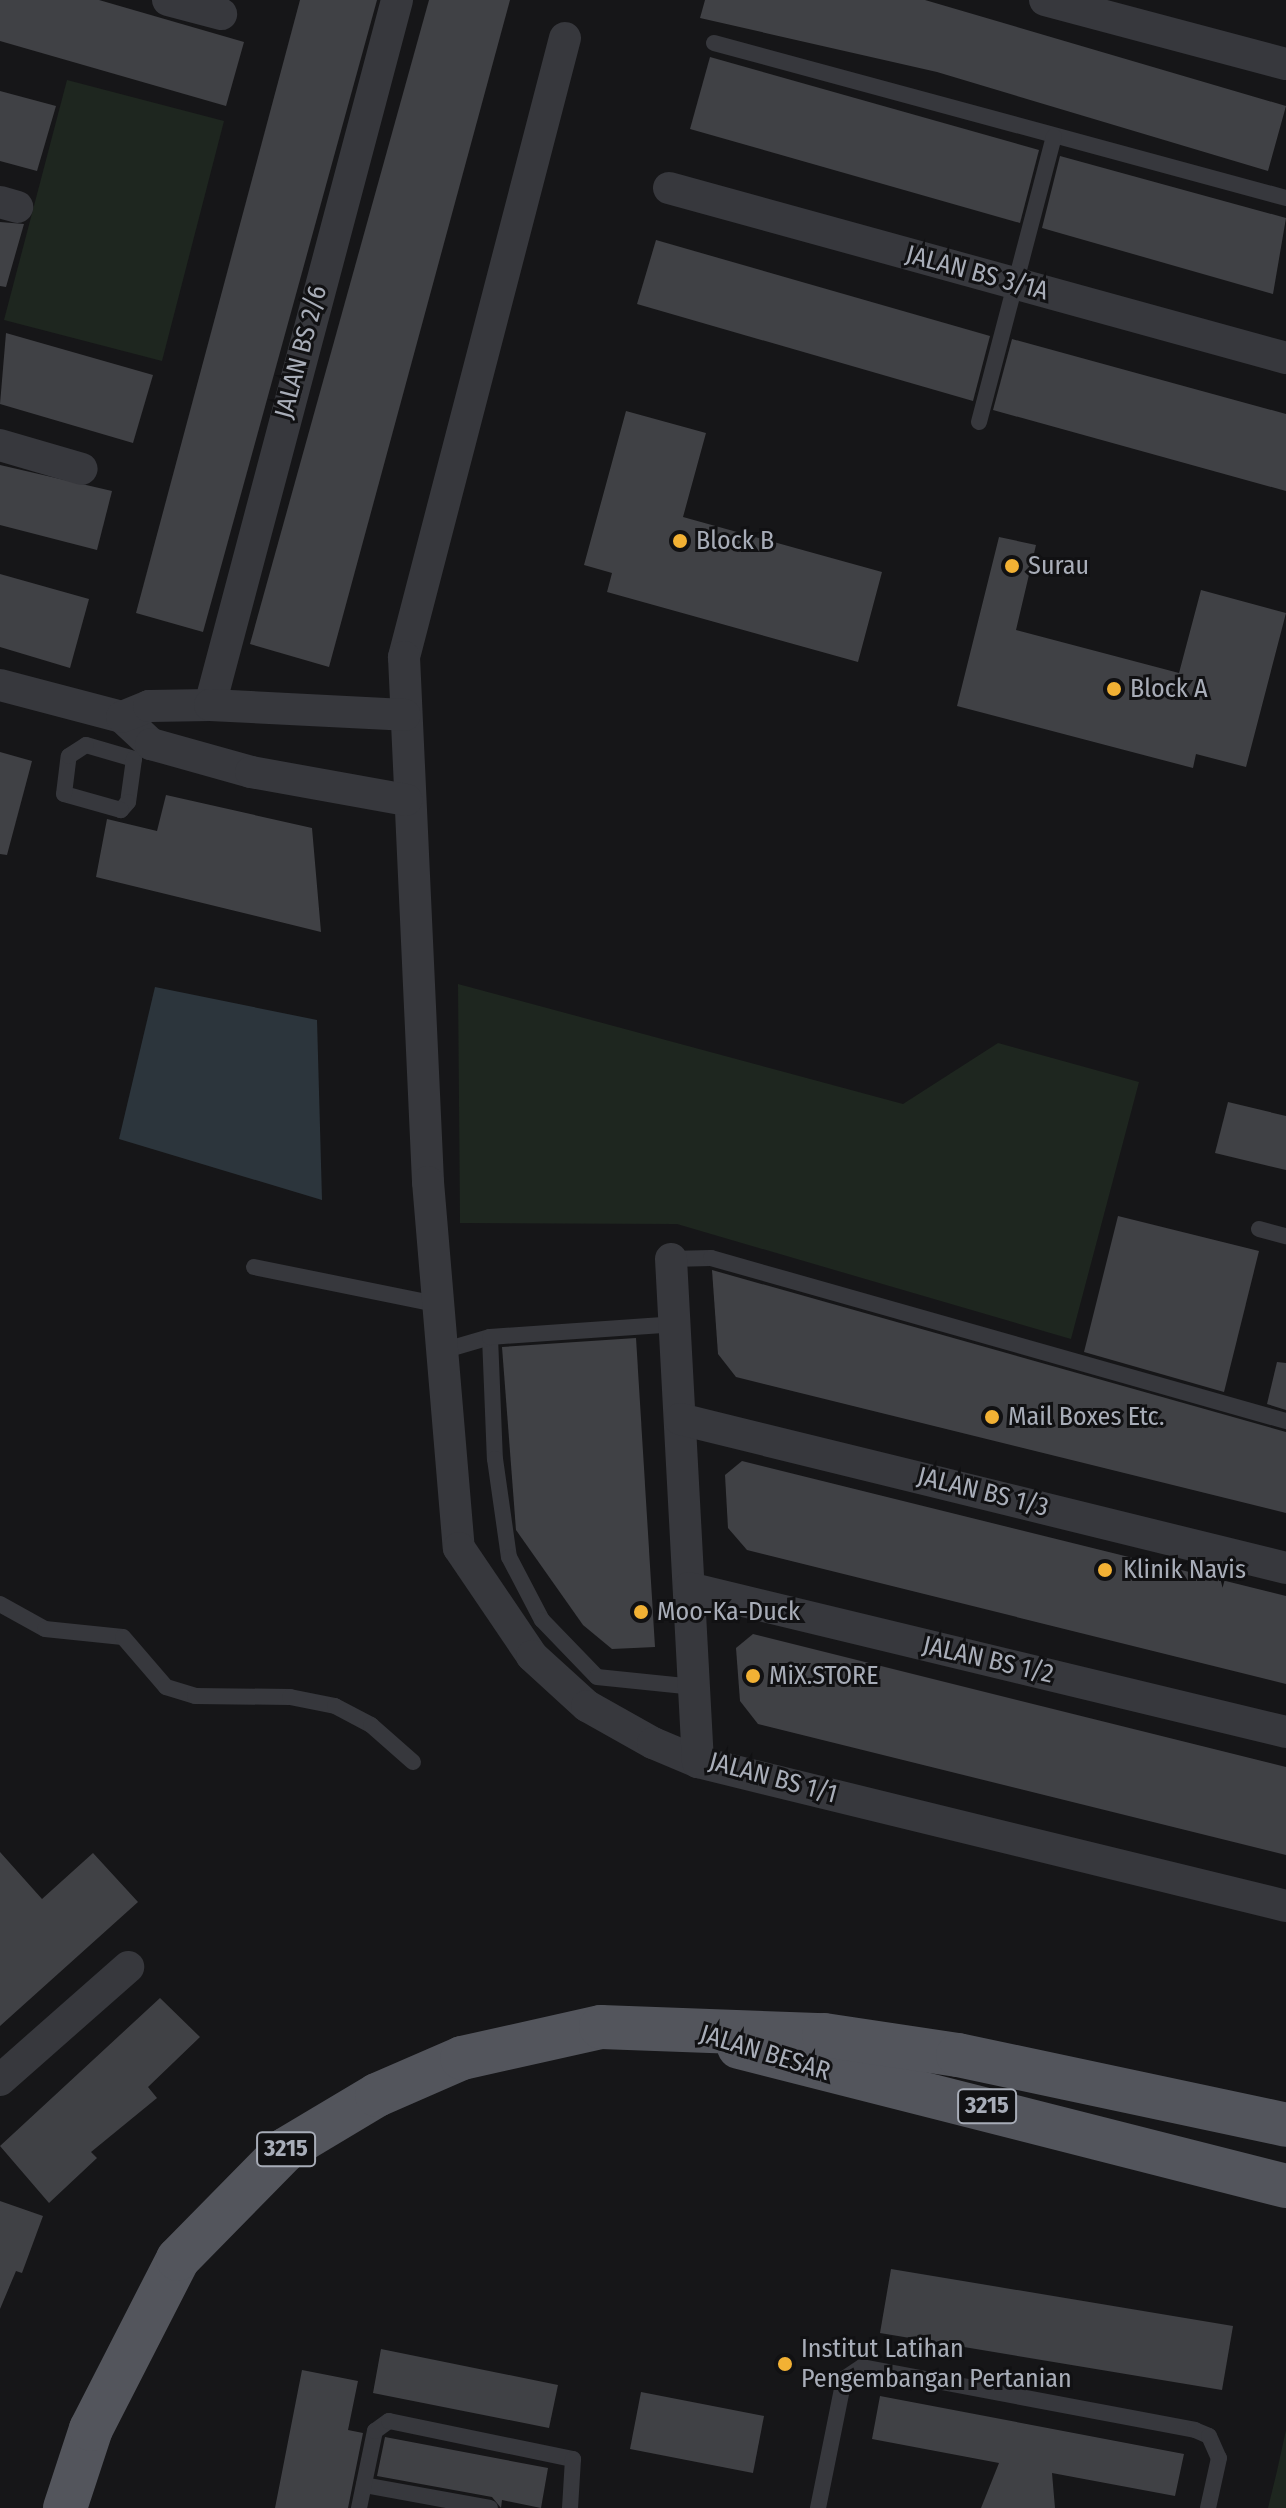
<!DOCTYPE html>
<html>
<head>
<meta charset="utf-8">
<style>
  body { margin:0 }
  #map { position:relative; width:1286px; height:2508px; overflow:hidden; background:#161618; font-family:"Fira Sans Condensed",sans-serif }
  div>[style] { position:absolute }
  .green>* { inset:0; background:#1e261f }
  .water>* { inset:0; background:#2c353c }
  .building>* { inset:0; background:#404145 }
  .service>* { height:16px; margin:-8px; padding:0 8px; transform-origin:8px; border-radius:8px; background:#37383d }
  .minor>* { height:32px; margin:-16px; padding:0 16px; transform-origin:16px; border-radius:16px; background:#37383d }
  .primary>* { height:44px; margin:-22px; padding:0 22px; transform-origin:22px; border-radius:22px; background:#53555c }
  .dots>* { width:22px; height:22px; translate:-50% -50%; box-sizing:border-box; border:4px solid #111113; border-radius:50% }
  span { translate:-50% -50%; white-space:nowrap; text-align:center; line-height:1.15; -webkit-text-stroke:6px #111113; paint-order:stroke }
  .shield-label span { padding:2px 6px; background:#111113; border:2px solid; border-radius:6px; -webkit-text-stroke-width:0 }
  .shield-label { font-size:24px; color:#a8adb8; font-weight:700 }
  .street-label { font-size:26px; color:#a8adb8 }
  .poi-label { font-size:26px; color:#a8adb8 }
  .left { translate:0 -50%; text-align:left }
</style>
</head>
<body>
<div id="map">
  <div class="green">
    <div style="clip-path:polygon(67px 80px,224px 121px,162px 361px,4px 320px)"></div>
    <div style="clip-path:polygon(458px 984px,903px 1104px,998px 1043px,1139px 1082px,1071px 1339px,677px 1224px,460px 1223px)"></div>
    <div style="clip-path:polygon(1286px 2430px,1286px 2508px,1268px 2508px,1277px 2471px)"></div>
  </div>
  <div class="water">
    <div style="clip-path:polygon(155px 987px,317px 1020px,322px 1200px,119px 1139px)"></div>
  </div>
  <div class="building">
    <div style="clip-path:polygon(0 0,99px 0,244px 42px,226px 106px,0 41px)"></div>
    <div style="clip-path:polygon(300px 0,377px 0,203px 632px,136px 613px)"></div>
    <div style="clip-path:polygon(429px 0,510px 0,329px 667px,250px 644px)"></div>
    <div style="clip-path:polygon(705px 0,925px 0,1286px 106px,1268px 171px,937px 72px,700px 18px)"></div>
    <div style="clip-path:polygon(710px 57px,1039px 150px,1020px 223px,690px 129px)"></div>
    <div style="clip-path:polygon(0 91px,56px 106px,37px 171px,0 161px)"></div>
    <div style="clip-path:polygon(1060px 156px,1286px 218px,1273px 294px,1042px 228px)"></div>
    <div style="clip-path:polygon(0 222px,24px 224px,6px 287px,0 286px)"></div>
    <div style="clip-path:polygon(656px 240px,990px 336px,973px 401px,637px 304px)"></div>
    <div style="clip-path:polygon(6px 333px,153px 375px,133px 443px,0 404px)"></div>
    <div style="clip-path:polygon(1012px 339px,1286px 414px,1286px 491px,993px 410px)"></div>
    <div style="clip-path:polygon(626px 411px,706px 433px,683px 517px,882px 572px,858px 662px,607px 592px,612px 573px,584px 565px)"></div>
    <div style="clip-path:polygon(0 465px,112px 491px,97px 550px,0 525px)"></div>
    <div style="clip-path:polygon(999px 537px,1036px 545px,1016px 630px,1179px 673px,1201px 590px,1286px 613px,1246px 767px,1196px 754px,1193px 768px,957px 706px)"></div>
    <div style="clip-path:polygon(0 574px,89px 599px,70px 668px,0 647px)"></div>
    <div style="clip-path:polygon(0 752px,32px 761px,7px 855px,0 854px)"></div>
    <div style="clip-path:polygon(166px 795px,312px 828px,321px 932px,96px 877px,107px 819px,157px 831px)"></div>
    <div style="clip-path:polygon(1228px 1102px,1286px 1116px,1286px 1170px,1215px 1153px)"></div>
    <div style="clip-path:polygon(1118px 1216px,1259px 1251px,1224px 1392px,1084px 1352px)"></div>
    <div style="clip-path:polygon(712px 1270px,1286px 1432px,1286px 1513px,736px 1377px,718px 1354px)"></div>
    <div style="clip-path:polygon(636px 1338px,655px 1647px,612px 1649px,583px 1625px,516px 1530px,502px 1347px)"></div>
    <div style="clip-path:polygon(1277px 1362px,1286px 1363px,1286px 1410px,1267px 1404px)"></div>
    <div style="clip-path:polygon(742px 1461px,1286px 1596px,1286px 1684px,747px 1550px,728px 1528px,725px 1475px)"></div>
    <div style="clip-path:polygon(753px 1634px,1286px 1767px,1286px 1855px,758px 1724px,740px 1701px,736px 1648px)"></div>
    <div style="clip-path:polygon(0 1852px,42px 1899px,93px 1853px,138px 1902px,0 2026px)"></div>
    <div style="clip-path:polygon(160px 1998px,200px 2037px,148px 2087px,157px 2098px,91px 2152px,97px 2158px,49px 2203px,0 2146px)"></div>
    <div style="clip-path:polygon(0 2201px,43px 2216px,22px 2273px,16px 2271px,0 2309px)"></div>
    <div style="clip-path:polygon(891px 2269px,1233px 2326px,1222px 2390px,880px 2333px)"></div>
    <div style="clip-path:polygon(381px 2349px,558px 2385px,549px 2428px,373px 2393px)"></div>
    <div style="clip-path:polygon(302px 2370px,358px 2381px,348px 2430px,363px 2433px,348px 2508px,275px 2508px)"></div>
    <div style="clip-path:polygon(641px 2392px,764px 2416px,753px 2473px,630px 2449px)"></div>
    <div style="clip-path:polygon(880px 2396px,1184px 2454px,1175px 2496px,1052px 2473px,1055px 2508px,981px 2508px,999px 2463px,872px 2439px)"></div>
    <div style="clip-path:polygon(385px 2437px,548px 2468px,541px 2508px,502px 2500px,501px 2508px,492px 2497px,377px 2476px)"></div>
  </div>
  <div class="service">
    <div style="left:714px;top:43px;width:593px;rotate:15.16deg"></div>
    <div style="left:979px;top:422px;width:295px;rotate:-75.3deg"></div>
    <div style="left:86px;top:745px;width:50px;rotate:16.3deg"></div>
    <div style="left:134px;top:759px;width:43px;rotate:97.9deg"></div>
    <div style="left:128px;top:802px;width:11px;rotate:131deg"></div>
    <div style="left:121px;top:810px;width:59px;rotate:-164.3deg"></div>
    <div style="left:64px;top:794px;width:38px;rotate:-83deg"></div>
    <div style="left:69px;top:756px;width:20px;rotate:-33deg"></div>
    <div style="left:1259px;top:1229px;width:28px;rotate:15deg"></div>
    <div style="left:671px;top:1259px;width:40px;rotate:-1.4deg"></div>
    <div style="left:711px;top:1258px;width:598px;rotate:15.83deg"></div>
    <div style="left:254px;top:1267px;width:190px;rotate:11.5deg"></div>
    <div style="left:490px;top:1337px;width:122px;rotate:87.7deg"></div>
    <div style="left:495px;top:1459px;width:99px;rotate:81.9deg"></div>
    <div style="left:509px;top:1557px;width:71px;rotate:62.4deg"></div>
    <div style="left:542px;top:1620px;width:79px;rotate:46deg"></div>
    <div style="left:597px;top:1677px;width:98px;rotate:5.9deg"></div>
    <div style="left:442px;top:1351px;width:50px;rotate:-16.3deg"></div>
    <div style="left:490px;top:1337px;width:184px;rotate:-4deg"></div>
    <div style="left:0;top:1604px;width:51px;rotate:29.1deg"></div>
    <div style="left:45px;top:1629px;width:78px;rotate:5.9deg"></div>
    <div style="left:123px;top:1637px;width:66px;rotate:49.3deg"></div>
    <div style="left:166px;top:1687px;width:30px;rotate:17deg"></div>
    <div style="left:195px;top:1696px;width:95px;rotate:0.6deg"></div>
    <div style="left:290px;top:1697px;width:46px;rotate:11.3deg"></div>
    <div style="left:335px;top:1706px;width:41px;rotate:27.8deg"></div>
    <div style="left:371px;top:1725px;width:56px;rotate:41.4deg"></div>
    <div style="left:364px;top:2485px;width:128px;rotate:10.3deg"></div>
    <div style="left:359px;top:2508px;width:79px;rotate:-78.3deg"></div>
    <div style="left:375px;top:2431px;width:17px;rotate:-36deg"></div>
    <div style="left:389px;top:2421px;width:188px;rotate:11.7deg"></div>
    <div style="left:573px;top:2459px;width:49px;rotate:93.5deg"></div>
    <div style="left:818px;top:2508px;width:132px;rotate:-78.6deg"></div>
    <div style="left:844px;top:2379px;width:22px;rotate:-34deg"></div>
    <div style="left:862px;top:2367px;width:339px;rotate:10.7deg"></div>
    <div style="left:1195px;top:2430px;width:15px;rotate:23deg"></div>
    <div style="left:1209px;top:2436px;width:24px;rotate:66deg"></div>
    <div style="left:1219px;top:2458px;width:51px;rotate:102.4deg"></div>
  </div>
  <div class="minor">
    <div style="left:168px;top:0;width:55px;rotate:14.8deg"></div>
    <div style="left:1045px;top:0;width:249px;rotate:14.9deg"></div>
    <div style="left:565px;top:38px;width:640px;rotate:104.58deg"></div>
    <div style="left:404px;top:657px;width:526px;rotate:87.38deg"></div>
    <div style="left:428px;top:1182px;width:367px;rotate:85.2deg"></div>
    <div style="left:459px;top:1548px;width:130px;rotate:55.9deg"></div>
    <div style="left:532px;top:1656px;width:74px;rotate:42.3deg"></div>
    <div style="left:587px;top:1706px;width:76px;rotate:29.3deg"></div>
    <div style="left:653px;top:1743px;width:49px;rotate:22.9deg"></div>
    <div style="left:698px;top:1762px;width:605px;rotate:13.76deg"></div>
    <div style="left:669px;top:188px;width:640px;rotate:15.4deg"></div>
    <div style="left:0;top:202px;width:18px;rotate:16deg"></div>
    <div style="left:0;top:445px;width:85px;rotate:16.3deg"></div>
    <div style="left:0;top:685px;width:126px;rotate:14.7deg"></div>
    <div style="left:210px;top:705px;width:729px;rotate:-75.14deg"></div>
    <div style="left:122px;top:717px;width:40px;rotate:43deg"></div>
    <div style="left:151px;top:744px;width:104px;rotate:15.6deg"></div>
    <div style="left:251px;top:772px;width:158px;rotate:10.2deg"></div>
    <div style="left:122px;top:717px;width:29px;rotate:-22deg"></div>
    <div style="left:149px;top:706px;width:61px;rotate:-0.9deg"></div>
    <div style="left:210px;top:705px;width:195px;rotate:2.9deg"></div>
    <div style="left:671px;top:1259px;width:504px;rotate:86.93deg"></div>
    <div style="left:680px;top:1419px;width:624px;rotate:13.81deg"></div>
    <div style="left:689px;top:1588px;width:614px;rotate:13.56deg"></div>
    <div style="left:0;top:2080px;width:171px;rotate:-41.4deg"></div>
  </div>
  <div class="primary">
    <div style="left:739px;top:2047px;width:564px;rotate:14.26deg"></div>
    <div style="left:65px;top:2508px;width:83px;rotate:-71.8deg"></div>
    <div style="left:91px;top:2429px;width:191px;rotate:-62.9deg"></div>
    <div style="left:178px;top:2259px;width:153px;rotate:-45.5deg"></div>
    <div style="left:285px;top:2150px;width:107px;rotate:-30.9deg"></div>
    <div style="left:377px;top:2095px;width:93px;rotate:-23.5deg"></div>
    <div style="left:462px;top:2058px;width:142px;rotate:-12.6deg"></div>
    <div style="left:601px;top:2027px;width:223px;rotate:2.1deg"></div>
    <div style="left:824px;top:2035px;width:135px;rotate:8.5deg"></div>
    <div style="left:958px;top:2055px;width:335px;rotate:12deg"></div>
  </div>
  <div class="dots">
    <div style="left:680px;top:541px;background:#f2b134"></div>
    <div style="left:1012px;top:566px;background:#f2b134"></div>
    <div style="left:1114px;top:689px;background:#f2b134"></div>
    <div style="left:992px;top:1417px;background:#f2b134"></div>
    <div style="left:1105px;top:1570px;background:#f2b134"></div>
    <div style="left:641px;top:1612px;background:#f2b134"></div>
    <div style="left:753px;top:1676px;background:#f2b134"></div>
    <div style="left:785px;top:2364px;background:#f2b134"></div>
  </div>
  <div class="shield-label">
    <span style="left:987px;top:2106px">3215</span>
    <span style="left:286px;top:2149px">3215</span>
  </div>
  <div class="street-label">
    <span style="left:977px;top:273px;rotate:15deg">JALAN BS 3/1A</span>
    <span style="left:301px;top:352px;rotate:-75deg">JALAN BS 2/6</span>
    <span style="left:983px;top:1492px;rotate:14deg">JALAN BS 1/3</span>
    <span style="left:988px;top:1660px;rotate:13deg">JALAN BS 1/2</span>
    <span style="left:773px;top:1778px;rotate:15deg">JALAN BS 1/1</span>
    <span style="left:765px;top:2053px;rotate:17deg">JALAN BESAR</span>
  </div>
  <div class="poi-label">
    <span class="left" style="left:696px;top:541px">Block B</span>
    <span class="left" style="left:1028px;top:566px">Surau</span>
    <span class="left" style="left:1130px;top:689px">Block A</span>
    <span class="left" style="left:1008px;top:1417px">Mail Boxes Etc.</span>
    <span class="left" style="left:1123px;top:1570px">Klinik Navis</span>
    <span class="left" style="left:657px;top:1612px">Moo-Ka-Duck</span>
    <span class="left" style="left:769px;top:1676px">MiX.STORE</span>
    <span class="left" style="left:801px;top:2364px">Institut Latihan<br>Pengembangan Pertanian</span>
  </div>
</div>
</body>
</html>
